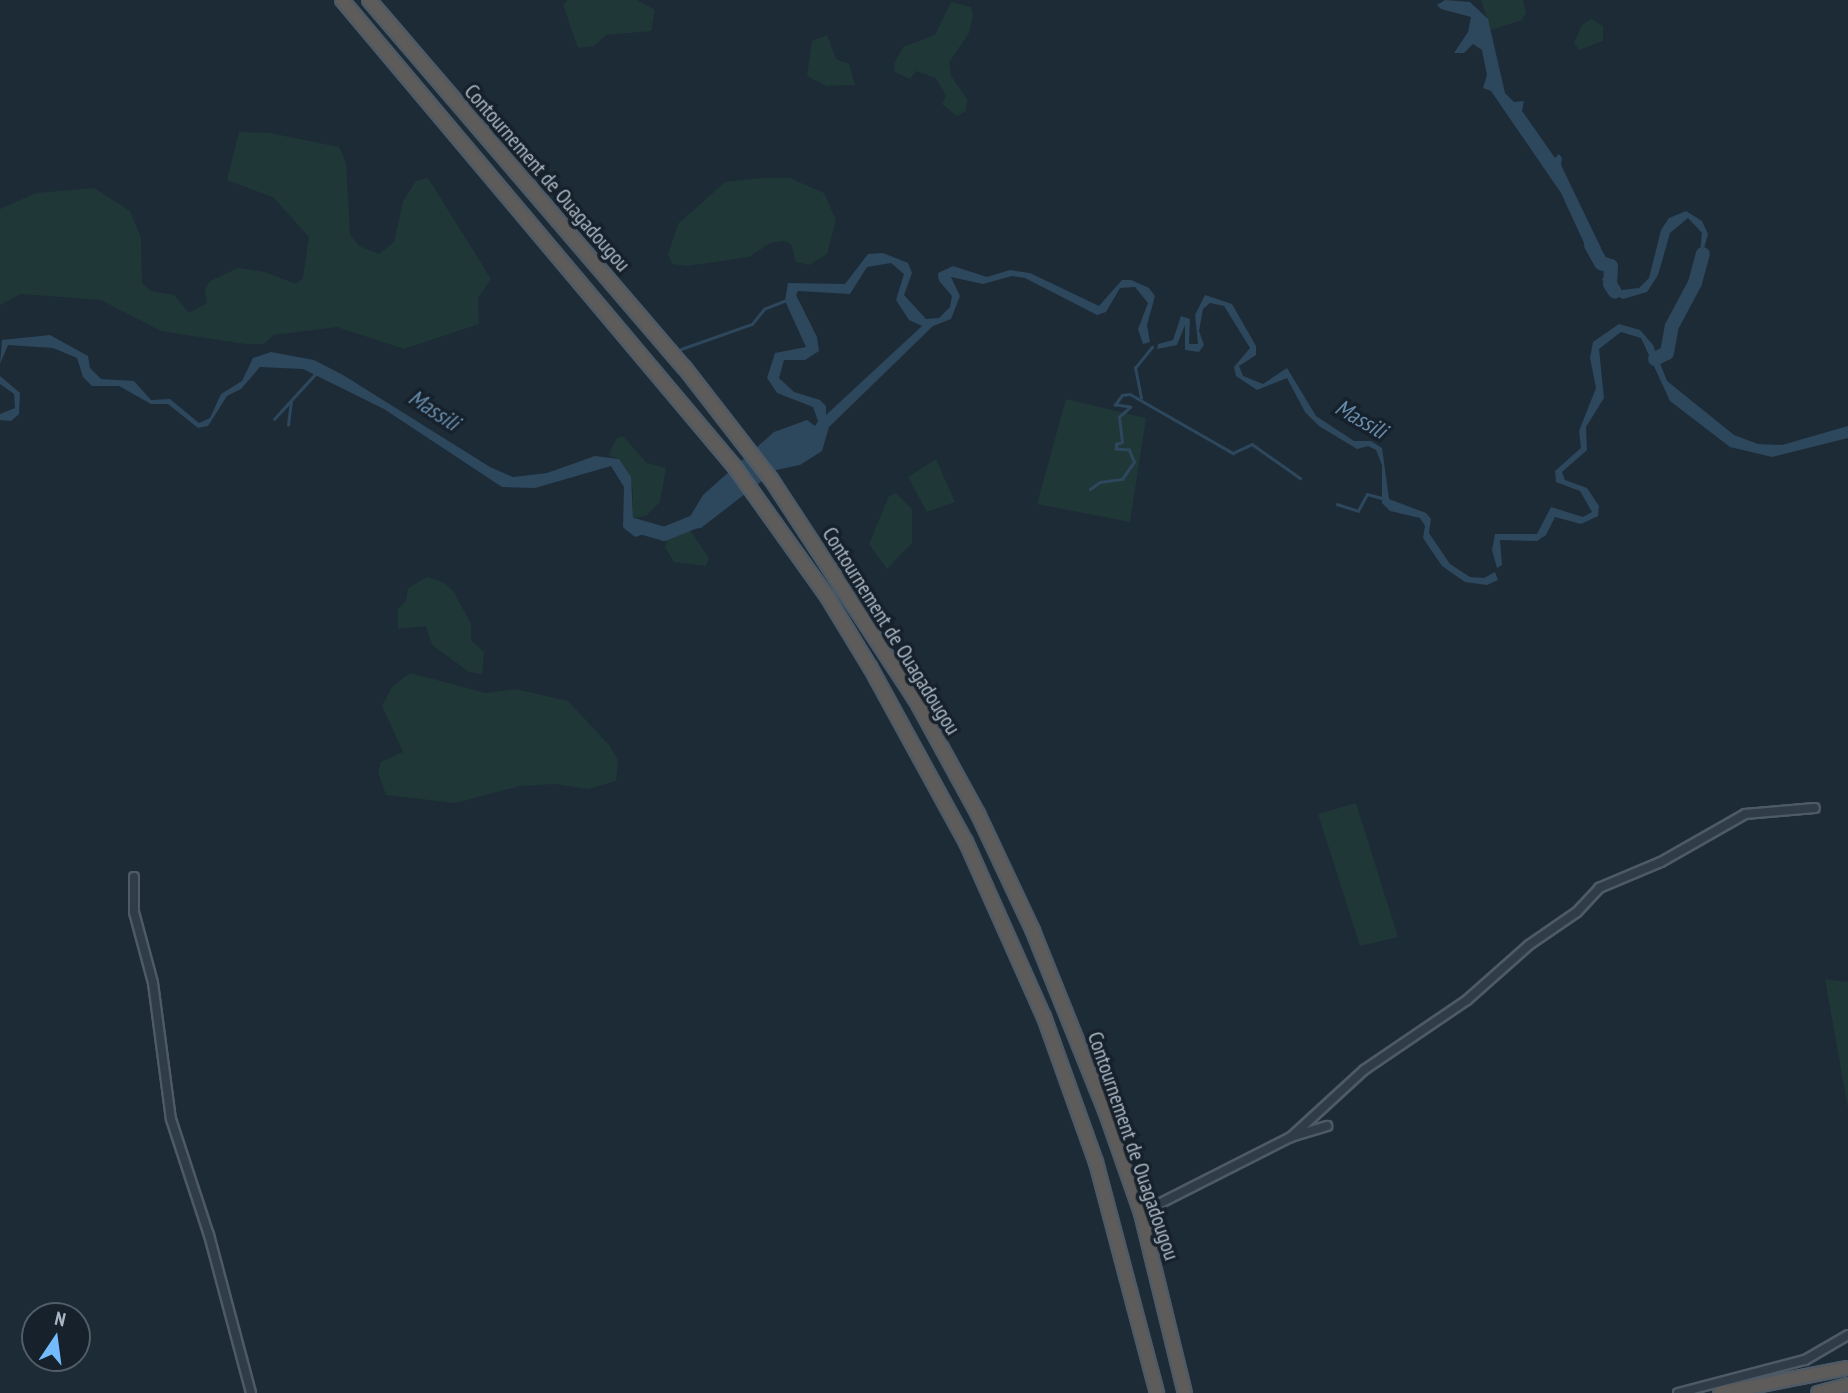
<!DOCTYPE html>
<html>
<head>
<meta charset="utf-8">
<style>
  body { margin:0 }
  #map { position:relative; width:1848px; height:1393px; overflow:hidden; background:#1d2b36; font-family:"PT Sans Narrow",sans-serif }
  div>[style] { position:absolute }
  .green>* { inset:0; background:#1f3737 }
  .water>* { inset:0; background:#2d475d }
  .stream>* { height:2.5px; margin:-1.25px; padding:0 1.25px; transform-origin:1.25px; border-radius:1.25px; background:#2d475d }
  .river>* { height:14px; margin:-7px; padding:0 7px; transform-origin:7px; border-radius:7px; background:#2d475d }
  .roads { filter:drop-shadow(2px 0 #4e5a65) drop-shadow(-2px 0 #4e5a65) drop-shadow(0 2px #4e5a65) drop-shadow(0 -2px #4e5a65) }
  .minor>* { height:8px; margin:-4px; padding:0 4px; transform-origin:4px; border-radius:4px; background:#303c47 }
  .trunk>* { height:12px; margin:-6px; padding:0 6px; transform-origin:6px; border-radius:6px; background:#5e5c5a }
  span { translate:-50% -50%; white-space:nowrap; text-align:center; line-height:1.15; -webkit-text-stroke:7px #16212b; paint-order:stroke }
  .street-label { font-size:21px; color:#aab7c4 }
  .water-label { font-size:23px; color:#678cab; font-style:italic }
  .north { position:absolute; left:21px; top:1302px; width:70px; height:70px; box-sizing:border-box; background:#16212b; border:2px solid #515d68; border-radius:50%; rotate:13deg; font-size:19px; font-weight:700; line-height:28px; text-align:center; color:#aab7c4 }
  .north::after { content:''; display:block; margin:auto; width:24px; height:32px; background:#74baff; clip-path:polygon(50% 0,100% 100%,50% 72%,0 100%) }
</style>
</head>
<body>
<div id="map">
  <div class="green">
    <div style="clip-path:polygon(567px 0,637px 0,655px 10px,651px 31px,606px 35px,594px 46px,578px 48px,563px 5px)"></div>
    <div style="clip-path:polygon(1481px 0,1523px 0,1526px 13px,1522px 20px,1491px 30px)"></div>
    <div style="clip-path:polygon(951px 2px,971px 7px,973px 14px,969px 33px,949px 62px,951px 76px,967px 99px,966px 111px,957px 116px,942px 104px,946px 96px,936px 78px,916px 71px,910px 79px,895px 72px,894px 64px,903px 47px,935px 35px)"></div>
    <div style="clip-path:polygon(1591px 19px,1603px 26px,1603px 41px,1579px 50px,1574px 43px,1582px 25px)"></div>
    <div style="clip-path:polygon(827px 35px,836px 59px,849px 64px,855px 85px,827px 86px,807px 76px,812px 41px)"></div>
    <div style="clip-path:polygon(239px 132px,270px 133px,339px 147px,346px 163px,350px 234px,359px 246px,379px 254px,394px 242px,403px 201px,416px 181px,428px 178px,491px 279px,478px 298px,479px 324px,404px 349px,337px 327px,273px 335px,264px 344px,245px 344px,161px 331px,101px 300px,21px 294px,0 305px,0 209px,36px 193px,94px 188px,130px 211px,141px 238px,142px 283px,151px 291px,174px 295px,189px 313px,207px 303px,205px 290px,210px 281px,238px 268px,265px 272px,296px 284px,303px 278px,309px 237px,274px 198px,227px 180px)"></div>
    <div style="clip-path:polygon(761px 178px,790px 178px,824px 193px,836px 220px,827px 254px,809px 265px,796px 262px,791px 244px,784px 241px,770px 243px,749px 257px,687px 266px,672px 264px,668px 254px,678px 224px,725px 182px)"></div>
    <div style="clip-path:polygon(1066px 399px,1146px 418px,1130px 522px,1037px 504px)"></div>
    <div style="clip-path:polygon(623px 436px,647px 463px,666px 468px,660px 502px,646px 516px,633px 518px,633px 490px,619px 459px,608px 455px,617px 438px)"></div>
    <div style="clip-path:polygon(936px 459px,955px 502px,927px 512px,908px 477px)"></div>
    <div style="clip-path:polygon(896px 493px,912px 509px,912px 543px,887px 569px,869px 544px,889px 496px)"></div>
    <div style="clip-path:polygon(689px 529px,709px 558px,706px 566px,674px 562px,665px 547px,670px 532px)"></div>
    <div style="clip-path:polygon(427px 577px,444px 583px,454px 592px,471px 624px,471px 640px,484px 652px,482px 674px,469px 672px,432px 645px,426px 626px,398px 629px,398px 609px,406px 601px,408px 588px)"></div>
    <div style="clip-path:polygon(410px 673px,486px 693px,515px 689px,568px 701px,609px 745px,618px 760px,616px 781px,588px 789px,555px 784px,520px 786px,455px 803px,386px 795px,378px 773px,381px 762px,403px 752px,382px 706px,392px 687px)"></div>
    <div style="clip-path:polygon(1356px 803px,1398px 937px,1360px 946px,1318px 814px)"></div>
    <div style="clip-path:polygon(1825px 979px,1848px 982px,1848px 1109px)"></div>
  </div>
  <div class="water">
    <div style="clip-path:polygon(1445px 0,1470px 2px,1488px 19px,1505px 93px,1514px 102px,1524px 101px,1522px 111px,1555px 158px,1559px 154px,1562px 158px,1561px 165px,1601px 248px,1599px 259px,1591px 258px,1561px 193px,1491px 91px,1483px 88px,1487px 75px,1482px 50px,1473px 44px,1464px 53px,1454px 53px,1468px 32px,1471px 17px,1441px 9px,1437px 5px)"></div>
    <div style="clip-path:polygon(1686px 211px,1702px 221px,1708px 234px,1698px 270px,1702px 233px,1688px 218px,1670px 233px,1658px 275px,1647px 292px,1623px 299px,1608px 292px,1602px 279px,1609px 274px,1621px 290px,1639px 288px,1649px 278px,1661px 230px,1669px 218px)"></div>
    <div style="clip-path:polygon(evenodd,883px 253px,908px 263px,912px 273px,904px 295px,926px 319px,939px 318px,950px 307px,952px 296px,939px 281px,938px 273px,953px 266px,987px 277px,1010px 270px,1030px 273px,1099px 306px,1122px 280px,1131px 280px,1149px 288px,1155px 296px,1147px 325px,1150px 342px,1143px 344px,1138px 329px,1148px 303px,1135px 287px,1120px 288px,1106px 312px,1097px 315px,1025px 278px,1012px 276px,983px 284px,951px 277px,960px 296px,951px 319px,933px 326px,829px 427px,822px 451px,800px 465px,776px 470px,701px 528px,682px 530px,703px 495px,774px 432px,807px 420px,815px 426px,818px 421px,813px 407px,777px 393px,767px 378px,775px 353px,806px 347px,785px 301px,788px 283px,845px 284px,868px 254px,883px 253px,891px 263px,904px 274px,896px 300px,909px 320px,922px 326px,826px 415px,826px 406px,820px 400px,794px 392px,779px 378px,784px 360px,805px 360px,819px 351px,817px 337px,796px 295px,798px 291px,850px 294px,867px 267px,891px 263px)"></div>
    <div style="clip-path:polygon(1205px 295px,1232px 304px,1256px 346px,1256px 355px,1239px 366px,1243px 376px,1263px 384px,1287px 368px,1316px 416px,1354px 441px,1371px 441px,1382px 448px,1389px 499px,1426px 513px,1431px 519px,1429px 533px,1450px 564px,1470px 577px,1484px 578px,1495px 572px,1498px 580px,1487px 585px,1465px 582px,1442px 566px,1423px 538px,1425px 526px,1420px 518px,1390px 511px,1382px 503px,1382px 465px,1376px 450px,1368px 446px,1357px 449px,1319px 426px,1305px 412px,1287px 378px,1257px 390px,1236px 376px,1234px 367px,1250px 348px,1224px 306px,1210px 303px,1203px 309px,1199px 331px,1204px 345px,1199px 352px,1185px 350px,1185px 325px,1177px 345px,1157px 349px,1158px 344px,1173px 340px,1181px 316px,1190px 319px,1189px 344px,1198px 344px,1195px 315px)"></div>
    <div style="clip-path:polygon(1619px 324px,1640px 330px,1653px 345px,1667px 381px,1734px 435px,1758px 444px,1782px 445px,1848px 426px,1848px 438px,1772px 457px,1730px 447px,1670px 401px,1641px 338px,1621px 332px,1599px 349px,1604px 398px,1586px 427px,1587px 450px,1562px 472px,1565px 480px,1587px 488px,1599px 506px,1598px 516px,1581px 524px,1555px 517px,1546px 535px,1537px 541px,1500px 540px,1502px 565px,1497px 568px,1492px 550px,1495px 534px,1537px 534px,1551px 507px,1583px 517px,1592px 512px,1580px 491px,1556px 482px,1555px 471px,1581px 448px,1579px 431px,1596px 388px,1590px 358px,1593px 342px)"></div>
    <div style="clip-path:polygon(50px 335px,88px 356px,90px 368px,101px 379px,134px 381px,151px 400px,170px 399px,199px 423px,210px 418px,221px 394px,242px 381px,253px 358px,271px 352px,314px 360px,343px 375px,490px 467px,513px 477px,547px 473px,595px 456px,619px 459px,631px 477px,633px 518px,647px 533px,635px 537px,623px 527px,624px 487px,611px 466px,535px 488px,502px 487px,384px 409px,303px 369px,260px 367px,241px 389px,227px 396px,208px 426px,198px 428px,168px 404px,151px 404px,119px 386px,92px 386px,83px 377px,77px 358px,53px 348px,8px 345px,0 364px,2px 340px)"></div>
    <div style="clip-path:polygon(0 376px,20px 393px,19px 414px,11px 421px,0 420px,0 414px,15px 408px,14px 394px,0 384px)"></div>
  </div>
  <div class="stream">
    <div style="left:681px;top:349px;width:75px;rotate:-19.4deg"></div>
    <div style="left:752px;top:324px;width:19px;rotate:-51deg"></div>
    <div style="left:764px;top:309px;width:24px;rotate:-22deg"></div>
    <div style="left:1141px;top:398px;width:31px;rotate:-101deg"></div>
    <div style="left:1135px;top:368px;width:27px;rotate:-51deg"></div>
    <div style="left:274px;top:419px;width:64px;rotate:-47.5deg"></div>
    <div style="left:288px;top:425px;width:23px;rotate:-83deg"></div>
    <div style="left:1090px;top:489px;width:12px;rotate:-35deg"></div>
    <div style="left:1100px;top:482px;width:22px;rotate:-8deg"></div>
    <div style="left:1122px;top:479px;width:21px;rotate:-55deg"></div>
    <div style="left:1134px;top:462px;width:13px;rotate:-113deg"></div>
    <div style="left:1129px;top:450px;width:13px;rotate:-176deg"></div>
    <div style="left:1116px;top:449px;width:5px;rotate:-90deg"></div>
    <div style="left:1116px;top:444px;width:6px;rotate:-18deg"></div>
    <div style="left:1122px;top:442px;width:25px;rotate:-97deg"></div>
    <div style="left:1119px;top:417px;width:15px;rotate:-42deg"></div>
    <div style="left:1130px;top:407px;width:15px;rotate:-172deg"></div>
    <div style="left:1115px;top:405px;width:12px;rotate:-55deg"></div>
    <div style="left:1122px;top:395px;width:8px;rotate:-7deg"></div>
    <div style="left:1130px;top:394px;width:119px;rotate:29.8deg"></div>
    <div style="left:1233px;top:453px;width:21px;rotate:-25deg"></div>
    <div style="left:1252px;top:444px;width:59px;rotate:35.3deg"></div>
    <div style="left:1337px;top:504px;width:22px;rotate:18deg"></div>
    <div style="left:1358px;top:511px;width:19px;rotate:-62deg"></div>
    <div style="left:1367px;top:494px;width:16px;rotate:15deg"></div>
  </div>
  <div class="river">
    <div style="left:1591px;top:245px;width:21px;rotate:61deg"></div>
    <div style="left:1601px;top:263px;width:10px;rotate:17deg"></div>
    <div style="left:1611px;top:266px;width:18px;rotate:93deg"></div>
    <div style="left:1610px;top:284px;width:9px;rotate:58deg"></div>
    <div style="left:1655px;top:359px;width:13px;rotate:-27deg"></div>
    <div style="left:1667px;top:353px;width:27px;rotate:-80deg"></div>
    <div style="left:1672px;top:326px;width:49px;rotate:-61.9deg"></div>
    <div style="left:1695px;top:283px;width:30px;rotate:-75deg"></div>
    <div style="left:630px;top:524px;width:35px;rotate:16deg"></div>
    <div style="left:664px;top:534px;width:35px;rotate:-22deg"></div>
  </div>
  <div class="roads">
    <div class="minor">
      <div style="left:134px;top:877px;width:35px;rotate:90deg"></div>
      <div style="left:134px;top:912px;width:73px;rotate:75deg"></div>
      <div style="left:153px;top:983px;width:137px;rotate:82.5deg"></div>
      <div style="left:171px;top:1119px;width:122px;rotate:71.9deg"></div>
      <div style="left:209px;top:1235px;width:163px;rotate:75.1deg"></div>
      <div style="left:1291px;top:1137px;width:99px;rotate:-42.5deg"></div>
      <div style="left:1364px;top:1070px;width:125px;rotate:-34.2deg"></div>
      <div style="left:1467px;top:1000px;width:83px;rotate:-41.6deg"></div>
      <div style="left:1529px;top:945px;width:58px;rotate:-34.5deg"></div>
      <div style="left:1577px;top:912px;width:33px;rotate:-47deg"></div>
      <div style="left:1599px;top:888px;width:67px;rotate:-22.8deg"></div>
      <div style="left:1661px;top:862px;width:97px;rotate:-29.7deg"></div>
      <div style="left:1745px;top:814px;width:70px;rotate:-4.9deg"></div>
      <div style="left:1141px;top:1213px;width:168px;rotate:-26.9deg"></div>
      <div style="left:1291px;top:1137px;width:38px;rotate:-17deg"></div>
      <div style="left:1678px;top:1393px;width:131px;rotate:-14.6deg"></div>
      <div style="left:1805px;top:1360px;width:50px;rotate:-30.2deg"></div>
    </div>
    <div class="trunk">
      <div style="left:342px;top:0;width:609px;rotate:49.93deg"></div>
      <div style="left:734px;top:466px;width:162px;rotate:54.5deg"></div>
      <div style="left:828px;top:598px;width:81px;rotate:58.7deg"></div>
      <div style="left:870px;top:667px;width:200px;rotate:61.3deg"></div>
      <div style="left:966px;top:842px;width:192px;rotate:66deg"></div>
      <div style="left:1044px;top:1017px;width:154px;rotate:70.3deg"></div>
      <div style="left:1096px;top:1162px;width:239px;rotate:75.2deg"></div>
      <div style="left:369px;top:0;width:484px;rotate:49.4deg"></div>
      <div style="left:684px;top:367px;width:142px;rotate:52.2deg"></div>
      <div style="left:771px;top:479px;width:263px;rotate:56.8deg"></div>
      <div style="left:915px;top:699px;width:131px;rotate:61.3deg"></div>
      <div style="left:978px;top:814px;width:129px;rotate:64.8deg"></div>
      <div style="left:1033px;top:931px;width:193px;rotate:68.1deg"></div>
      <div style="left:1105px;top:1110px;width:109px;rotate:70.7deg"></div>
      <div style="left:1141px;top:1213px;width:185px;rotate:76.3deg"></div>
      <div style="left:1720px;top:1393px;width:130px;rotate:-11.1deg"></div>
      <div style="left:1818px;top:1393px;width:31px;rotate:-15deg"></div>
    </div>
  </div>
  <div class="street-label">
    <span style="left:547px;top:178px;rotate:49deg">Contournement de Ouagadougou</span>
    <span style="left:891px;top:631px;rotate:58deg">Contournement de Ouagadougou</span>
    <span style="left:1133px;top:1146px;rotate:71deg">Contournement de Ouagadougou</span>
  </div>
  <div class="water-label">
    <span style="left:434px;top:410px;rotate:33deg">Massili</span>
    <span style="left:1361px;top:419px;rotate:30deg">Massili</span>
  </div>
  <div class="north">N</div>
</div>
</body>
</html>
